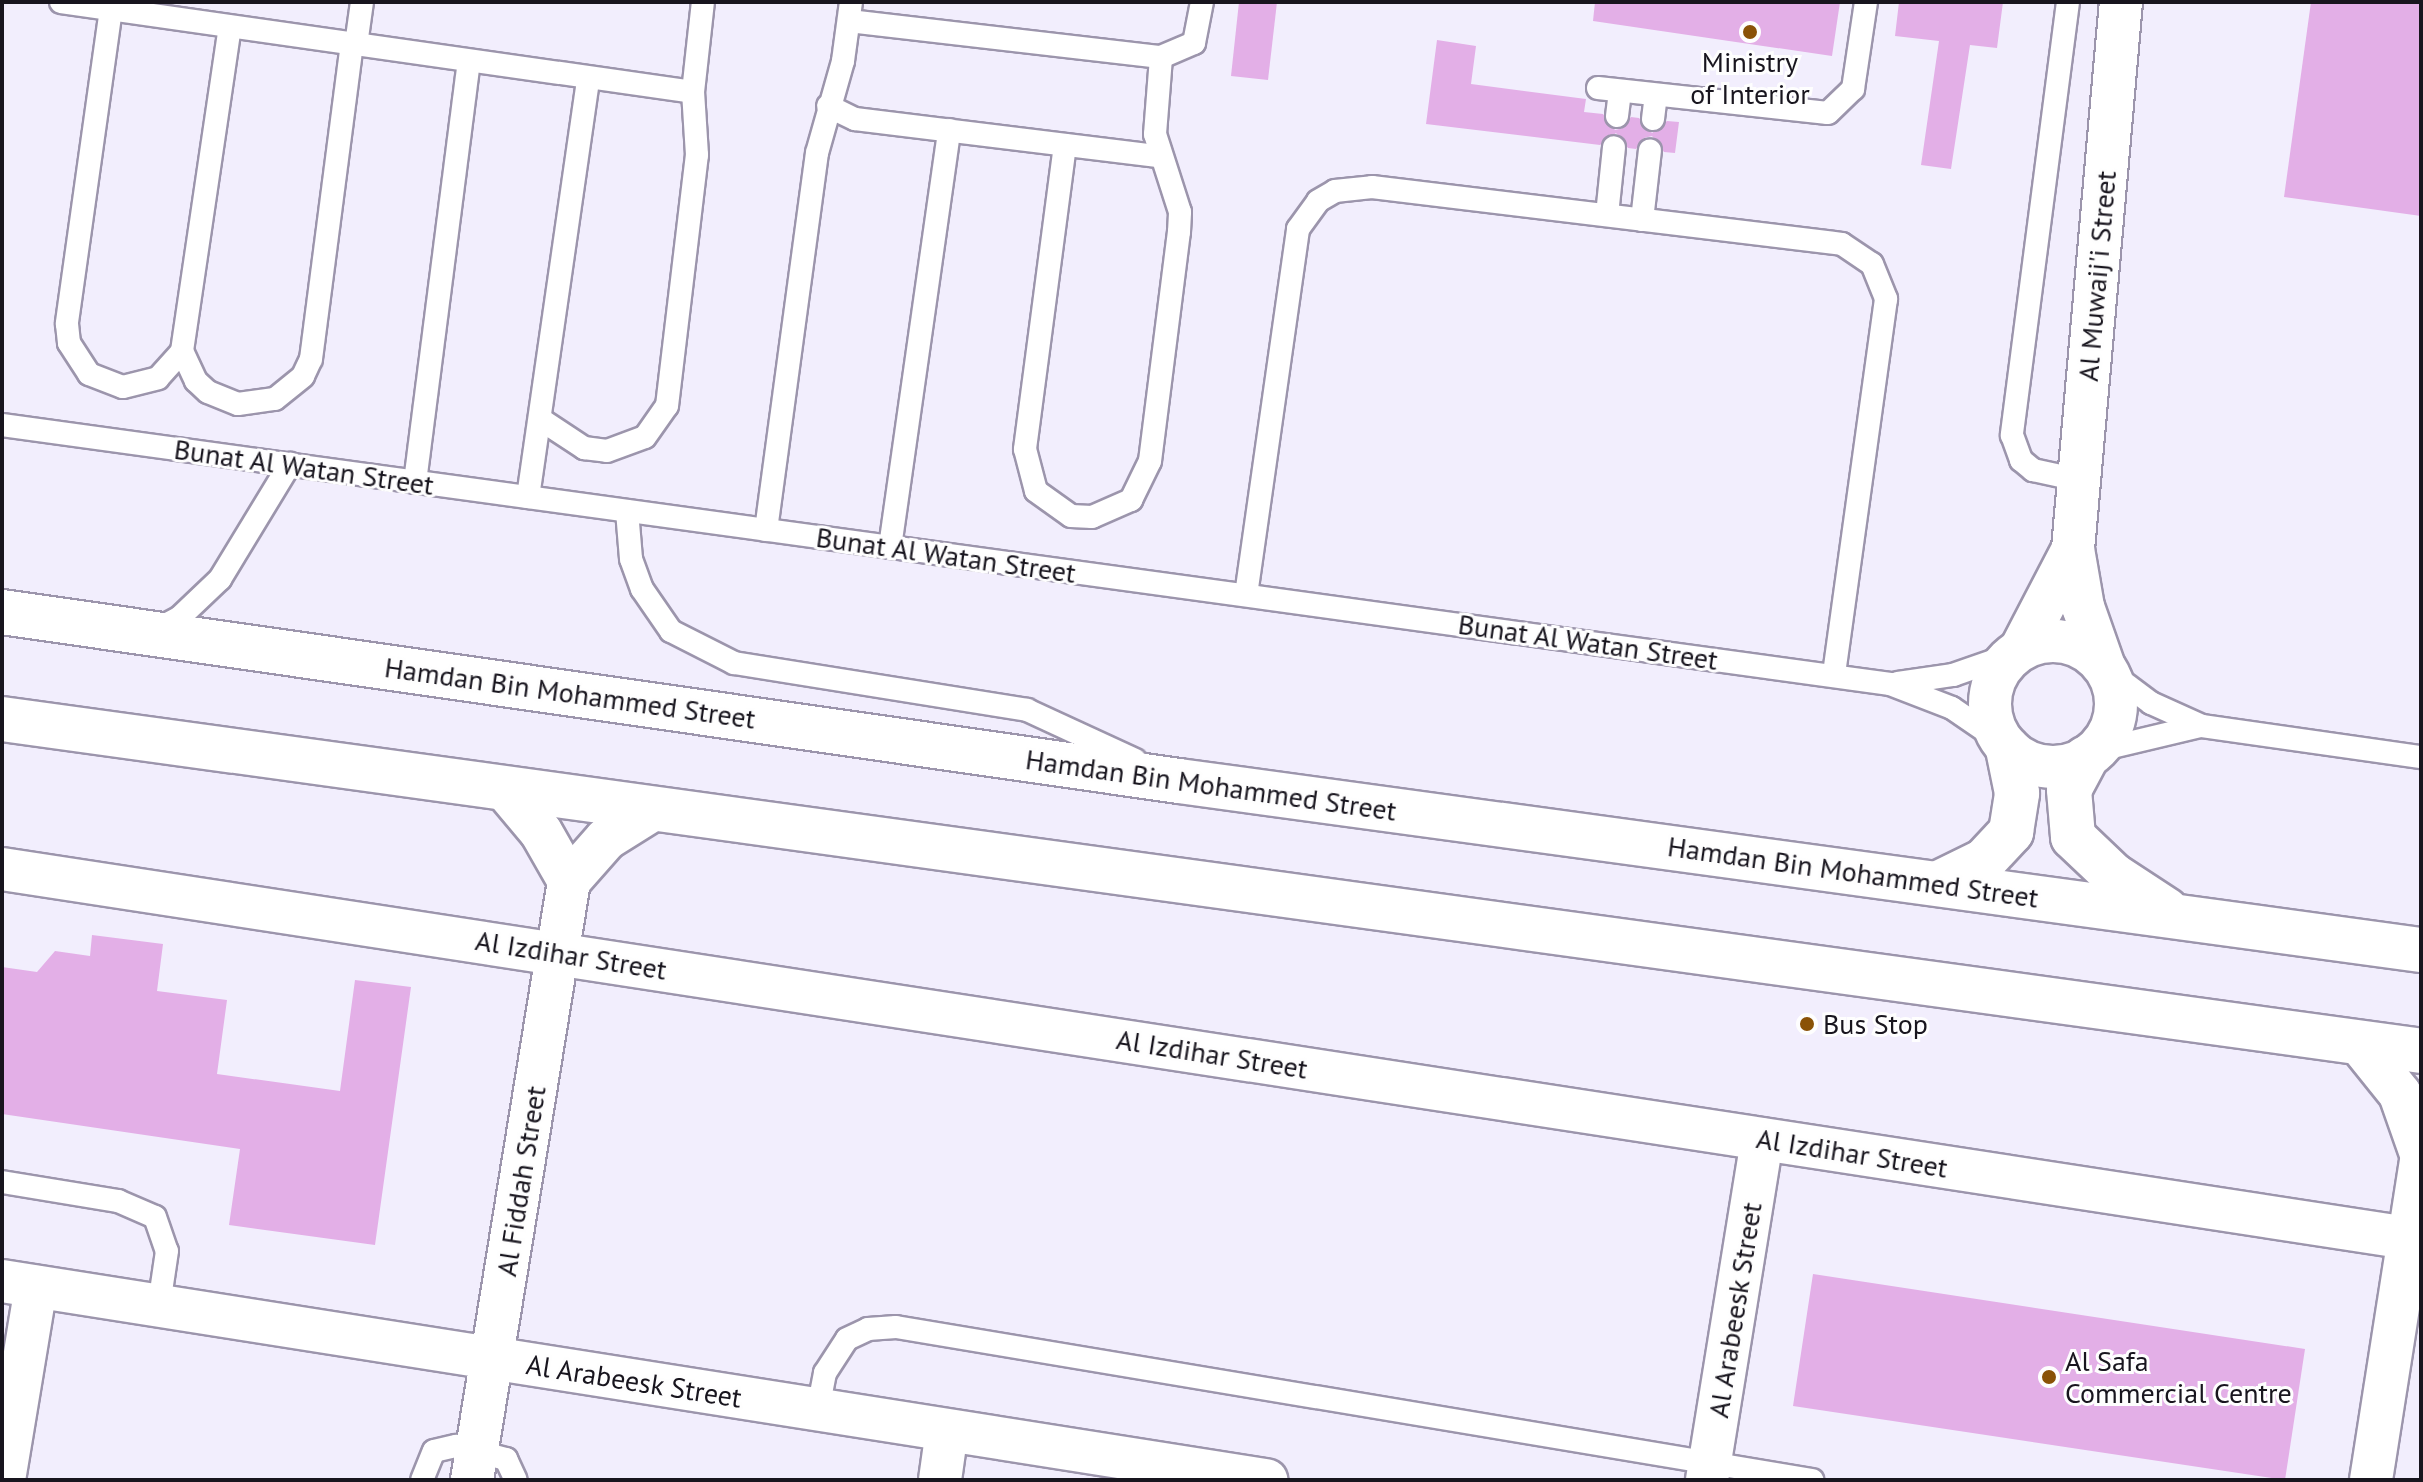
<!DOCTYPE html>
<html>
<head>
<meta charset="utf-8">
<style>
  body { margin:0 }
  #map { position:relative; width:2423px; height:1482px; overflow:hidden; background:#f2eefd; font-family:"PT Sans",sans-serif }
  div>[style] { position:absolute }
  .building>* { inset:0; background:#e3afe7 }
  .roads { filter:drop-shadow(2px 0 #9c95ac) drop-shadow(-2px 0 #9c95ac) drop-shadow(0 2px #9c95ac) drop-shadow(0 -2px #9c95ac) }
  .lane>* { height:22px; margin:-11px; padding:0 11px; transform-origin:11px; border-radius:11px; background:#fff }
  .street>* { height:42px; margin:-21px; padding:0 21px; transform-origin:21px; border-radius:21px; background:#fff }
  .street>.ring { margin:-21px; padding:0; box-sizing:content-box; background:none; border:42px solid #fff; border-radius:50% }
  .primary>* { height:44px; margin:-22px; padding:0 22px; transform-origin:22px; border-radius:22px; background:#fff }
  .dots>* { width:22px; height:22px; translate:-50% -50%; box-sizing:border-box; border:4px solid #fefefe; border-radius:50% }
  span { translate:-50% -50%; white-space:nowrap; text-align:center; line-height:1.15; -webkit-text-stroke:6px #fefefe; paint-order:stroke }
  .poi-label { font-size:28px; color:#18151e }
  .left { translate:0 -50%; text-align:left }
  .street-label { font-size:28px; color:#18151e }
  .frame { position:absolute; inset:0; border:4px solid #18151e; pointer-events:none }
</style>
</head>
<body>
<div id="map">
  <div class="building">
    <div style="clip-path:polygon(1239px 2px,1277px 2px,1268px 80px,1231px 76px)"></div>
    <div style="clip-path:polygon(1595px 2px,1840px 2px,1832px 56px,1593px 21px)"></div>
    <div style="clip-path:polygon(1899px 2px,2003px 2px,1997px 48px,1970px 45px,1951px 169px,1921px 165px,1939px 41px,1895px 36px)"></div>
    <div style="clip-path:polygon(2311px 2px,2421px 2px,2421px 216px,2284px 197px)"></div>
    <div style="clip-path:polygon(1437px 40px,1476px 46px,1471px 84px,1586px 99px,1584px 112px,1603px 114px,1615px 130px,1623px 128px,1631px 117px,1639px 118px,1652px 133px,1667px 121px,1679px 122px,1675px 153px,1664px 152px,1652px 136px,1644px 138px,1636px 149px,1628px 148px,1616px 133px,1600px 145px,1426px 124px)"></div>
    <div style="clip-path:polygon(92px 935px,163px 944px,157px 991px,227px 1000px,217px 1074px,340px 1091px,355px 980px,411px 987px,375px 1245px,229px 1225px,240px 1149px,2px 1114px,2px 967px,37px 972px,55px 951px,90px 956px)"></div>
    <div style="clip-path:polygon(1813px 1274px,2305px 1349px,2285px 1480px,1793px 1406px)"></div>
  </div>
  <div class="roads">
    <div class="lane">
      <div style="left:61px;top:2px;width:638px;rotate:8.1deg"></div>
      <div style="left:2068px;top:2px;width:437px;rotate:97.4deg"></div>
      <div style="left:2012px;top:435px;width:27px;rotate:70deg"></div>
      <div style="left:2021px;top:460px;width:16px;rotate:40deg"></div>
      <div style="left:2033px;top:470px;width:47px;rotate:12.3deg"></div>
      <div style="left:111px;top:9px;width:318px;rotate:98deg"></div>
      <div style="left:67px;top:324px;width:19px;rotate:84deg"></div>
      <div style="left:69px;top:343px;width:37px;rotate:57deg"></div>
      <div style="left:89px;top:374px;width:36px;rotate:21deg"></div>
      <div style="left:123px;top:387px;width:36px;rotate:-14deg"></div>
      <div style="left:158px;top:378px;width:36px;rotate:-48deg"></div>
      <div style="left:182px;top:351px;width:328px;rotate:-81.6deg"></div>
      <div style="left:849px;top:21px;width:314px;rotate:6.6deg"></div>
      <div style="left:1161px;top:57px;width:36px;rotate:-23deg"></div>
      <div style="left:1194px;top:43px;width:42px;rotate:-79deg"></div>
      <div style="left:356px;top:45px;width:43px;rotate:-82.1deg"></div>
      <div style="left:1598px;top:88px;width:231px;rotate:6.2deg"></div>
      <div style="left:1828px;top:113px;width:35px;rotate:-44deg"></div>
      <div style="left:1853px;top:89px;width:88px;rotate:-81.5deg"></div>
      <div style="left:828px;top:106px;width:30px;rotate:26deg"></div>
      <div style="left:855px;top:119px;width:305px;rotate:7deg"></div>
      <div style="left:1617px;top:116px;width:25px;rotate:-83deg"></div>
      <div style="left:1653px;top:119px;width:24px;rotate:-83deg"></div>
      <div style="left:1065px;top:145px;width:307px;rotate:97.5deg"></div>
      <div style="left:1025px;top:449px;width:43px;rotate:75.3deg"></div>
      <div style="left:1036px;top:491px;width:43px;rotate:35.5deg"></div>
      <div style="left:1071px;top:516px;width:21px;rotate:3deg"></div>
      <div style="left:1092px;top:517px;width:43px;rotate:-23.6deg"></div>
      <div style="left:1131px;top:500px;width:43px;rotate:-64deg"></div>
      <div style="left:1150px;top:461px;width:231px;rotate:-82.8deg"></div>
      <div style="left:1179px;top:232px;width:20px;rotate:-87deg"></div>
      <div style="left:1180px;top:212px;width:82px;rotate:-107.8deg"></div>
      <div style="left:1155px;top:134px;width:77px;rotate:-85.5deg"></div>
      <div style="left:1607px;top:215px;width:68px;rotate:-84.1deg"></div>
      <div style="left:1642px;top:220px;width:70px;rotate:-83.5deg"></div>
      <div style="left:182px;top:351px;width:33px;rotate:65deg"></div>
      <div style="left:196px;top:381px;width:16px;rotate:43deg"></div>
      <div style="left:208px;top:392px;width:32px;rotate:22deg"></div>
      <div style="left:238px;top:404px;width:37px;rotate:-8deg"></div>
      <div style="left:275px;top:399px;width:36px;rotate:-39deg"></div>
      <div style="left:303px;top:376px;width:19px;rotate:-65deg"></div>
      <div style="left:311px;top:359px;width:318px;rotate:-82.6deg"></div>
      <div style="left:540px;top:419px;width:53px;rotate:33.4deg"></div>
      <div style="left:584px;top:448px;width:23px;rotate:7deg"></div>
      <div style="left:607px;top:451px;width:40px;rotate:-20.2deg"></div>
      <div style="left:645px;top:437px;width:38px;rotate:-55deg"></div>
      <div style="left:667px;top:406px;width:253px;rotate:-83.2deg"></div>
      <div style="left:697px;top:155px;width:63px;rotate:-93.6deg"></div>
      <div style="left:693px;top:92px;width:91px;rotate:-83.7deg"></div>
      <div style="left:2px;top:425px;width:1906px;rotate:7.81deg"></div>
      <div style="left:1890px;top:684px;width:66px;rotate:21.2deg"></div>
      <div style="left:1952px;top:708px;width:65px;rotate:34.4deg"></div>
      <div style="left:415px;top:482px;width:423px;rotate:-82.7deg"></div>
      <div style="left:528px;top:497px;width:422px;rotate:-81.8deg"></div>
      <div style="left:627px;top:511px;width:48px;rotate:85.2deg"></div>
      <div style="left:631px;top:559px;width:32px;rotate:70deg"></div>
      <div style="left:642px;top:589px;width:51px;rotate:55.4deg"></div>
      <div style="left:671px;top:631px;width:71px;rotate:26.9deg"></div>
      <div style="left:734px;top:663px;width:297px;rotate:9.1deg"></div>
      <div style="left:1027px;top:710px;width:119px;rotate:24.8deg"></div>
      <div style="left:766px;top:530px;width:380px;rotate:-82.3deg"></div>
      <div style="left:817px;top:153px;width:96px;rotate:-74.2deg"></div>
      <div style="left:843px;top:61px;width:60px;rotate:-82.3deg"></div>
      <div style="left:890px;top:547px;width:421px;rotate:-81.9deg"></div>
      <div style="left:1246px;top:595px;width:370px;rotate:-81.9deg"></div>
      <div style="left:1298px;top:229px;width:34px;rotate:-54deg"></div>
      <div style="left:1318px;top:201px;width:20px;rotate:-30deg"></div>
      <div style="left:1335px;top:191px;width:37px;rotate:-6deg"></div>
      <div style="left:1372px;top:187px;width:473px;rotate:6.9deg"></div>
      <div style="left:1842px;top:244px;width:36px;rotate:34deg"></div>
      <div style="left:1872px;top:264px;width:38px;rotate:68deg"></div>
      <div style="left:1886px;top:299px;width:380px;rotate:97.9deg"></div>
      <div style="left:158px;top:629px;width:24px;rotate:-28deg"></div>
      <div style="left:179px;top:618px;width:57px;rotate:-43.6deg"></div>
      <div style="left:220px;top:579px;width:135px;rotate:-58.7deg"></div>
      <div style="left:2107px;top:670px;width:55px;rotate:36.9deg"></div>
      <div style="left:2151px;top:703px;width:56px;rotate:24.3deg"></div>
      <div style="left:2202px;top:726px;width:221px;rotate:8.1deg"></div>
      <div style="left:1898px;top:683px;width:56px;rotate:-8.3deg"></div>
      <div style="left:1953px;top:675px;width:64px;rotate:-19.3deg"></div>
      <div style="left:2095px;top:751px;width:108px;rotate:-13.4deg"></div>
      <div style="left:2px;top:1182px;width:118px;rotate:9.3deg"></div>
      <div style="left:118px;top:1201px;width:40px;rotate:23.4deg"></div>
      <div style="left:155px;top:1217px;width:36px;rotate:71deg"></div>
      <div style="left:167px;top:1251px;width:55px;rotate:98.4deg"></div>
      <div style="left:818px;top:1409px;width:37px;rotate:-79deg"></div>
      <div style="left:825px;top:1373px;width:40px;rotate:-57.1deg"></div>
      <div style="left:847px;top:1339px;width:23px;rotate:-25deg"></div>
      <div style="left:868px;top:1329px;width:28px;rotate:-4deg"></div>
      <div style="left:896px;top:1327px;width:929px;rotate:9.48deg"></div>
      <div style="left:422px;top:1480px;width:31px;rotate:-68deg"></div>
      <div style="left:434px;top:1451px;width:23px;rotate:-13deg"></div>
      <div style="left:456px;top:1446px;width:52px;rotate:14.6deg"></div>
      <div style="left:506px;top:1459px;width:23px;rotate:65deg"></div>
    </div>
    <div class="street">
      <div class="ring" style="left:1990px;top:641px;width:84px;height:84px"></div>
      <div style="left:2021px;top:649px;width:113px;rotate:-62.5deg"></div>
      <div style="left:2103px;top:664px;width:60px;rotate:-109.3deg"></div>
      <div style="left:2083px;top:607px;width:59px;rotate:-99.8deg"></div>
      <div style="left:2073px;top:549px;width:549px;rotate:-84.99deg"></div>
      <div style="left:504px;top:788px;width:57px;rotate:49.9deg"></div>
      <div style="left:541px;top:832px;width:56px;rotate:60.3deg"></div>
      <div style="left:2px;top:869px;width:2447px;rotate:8.72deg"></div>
      <div style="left:2360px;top:1044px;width:64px;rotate:51.3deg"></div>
      <div style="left:2400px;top:1094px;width:64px;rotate:70.7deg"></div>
      <div style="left:2px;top:1281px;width:1280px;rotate:8.95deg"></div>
      <div style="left:4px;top:1480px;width:196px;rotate:-80.6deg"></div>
      <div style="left:472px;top:1480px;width:607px;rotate:-80.8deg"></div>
      <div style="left:569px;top:881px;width:56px;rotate:-48.6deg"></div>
      <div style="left:606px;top:839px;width:57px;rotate:-32deg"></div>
      <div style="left:940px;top:1480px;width:50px;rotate:-82deg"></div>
      <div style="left:1707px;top:1480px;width:345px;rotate:-80.8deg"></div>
      <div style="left:2371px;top:1480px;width:324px;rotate:-81.1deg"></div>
    </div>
    <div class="primary">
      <div style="left:2px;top:612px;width:1189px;rotate:8.17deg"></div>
      <div style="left:1179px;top:781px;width:1253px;rotate:7.75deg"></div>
      <div style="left:2px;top:719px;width:2442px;rotate:7.81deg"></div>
      <div style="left:2086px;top:758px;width:36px;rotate:118deg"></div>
      <div style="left:2069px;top:790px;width:47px;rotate:85.1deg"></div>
      <div style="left:2073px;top:837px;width:55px;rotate:43.5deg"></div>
      <div style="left:2113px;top:875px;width:64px;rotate:33.4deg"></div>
      <div style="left:1939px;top:883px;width:50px;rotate:-26.1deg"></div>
      <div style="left:1984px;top:861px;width:40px;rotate:-47deg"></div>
      <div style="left:2011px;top:832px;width:39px;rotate:-81deg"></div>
      <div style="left:2017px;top:793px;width:45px;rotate:-101.6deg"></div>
    </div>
  </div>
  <div class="dots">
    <div style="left:1750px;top:32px;background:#8a5207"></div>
    <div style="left:1807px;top:1024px;background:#8a5207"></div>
    <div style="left:2049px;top:1377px;background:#8a5207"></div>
  </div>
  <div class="poi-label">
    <span style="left:1750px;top:78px">Ministry<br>of Interior</span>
    <span class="left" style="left:1823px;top:1024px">Bus Stop</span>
    <span class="left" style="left:2065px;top:1377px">Al Safa<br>Commercial Centre</span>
  </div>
  <div class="street-label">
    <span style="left:2097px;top:276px;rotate:-85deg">Al Muwaij'i Street</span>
    <span style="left:304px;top:467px;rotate:8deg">Bunat Al Watan Street</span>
    <span style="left:946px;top:555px;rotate:8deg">Bunat Al Watan Street</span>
    <span style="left:1588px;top:642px;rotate:8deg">Bunat Al Watan Street</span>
    <span style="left:570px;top:693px;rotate:8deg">Hamdan Bin Mohammed Street</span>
    <span style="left:1211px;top:785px;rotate:8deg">Hamdan Bin Mohammed Street</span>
    <span style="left:1853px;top:872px;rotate:8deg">Hamdan Bin Mohammed Street</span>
    <span style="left:571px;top:955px;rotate:9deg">Al Izdihar Street</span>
    <span style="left:1212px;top:1054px;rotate:9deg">Al Izdihar Street</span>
    <span style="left:1852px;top:1153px;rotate:9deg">Al Izdihar Street</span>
    <span style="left:521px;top:1181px;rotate:-81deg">Al Fiddah Street</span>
    <span style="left:1735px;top:1310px;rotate:-81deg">Al Arabeesk Street</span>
    <span style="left:634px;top:1381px;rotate:9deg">Al Arabeesk Street</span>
  </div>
  <div class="frame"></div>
</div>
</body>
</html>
